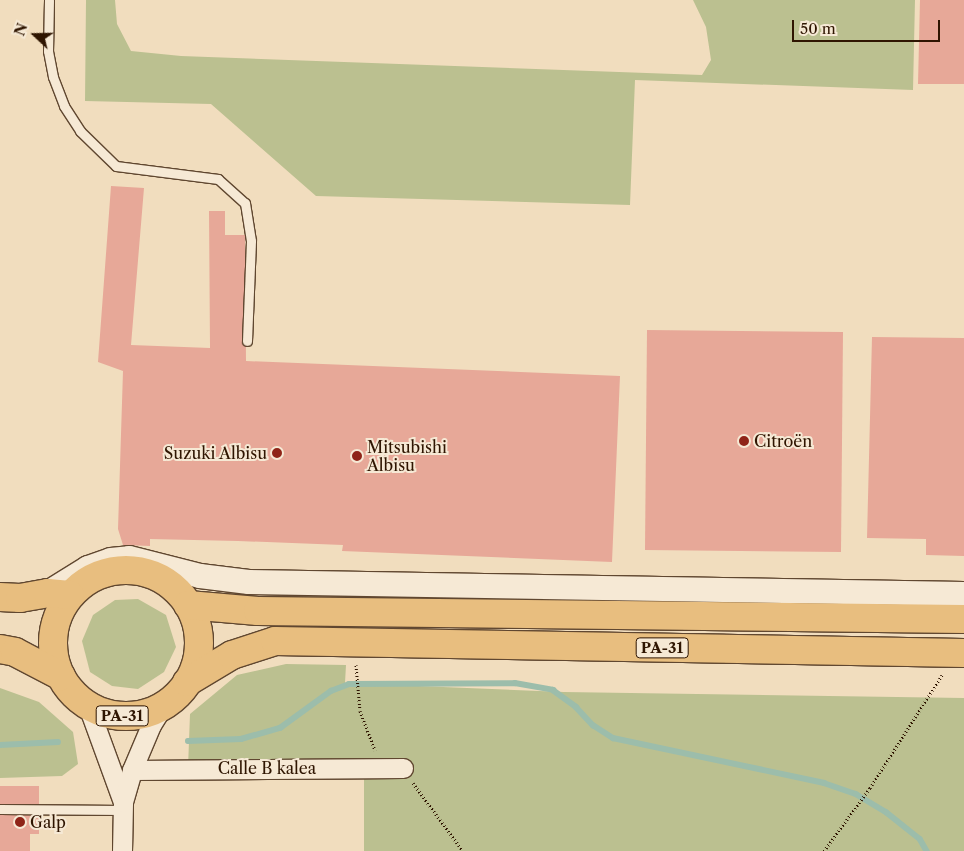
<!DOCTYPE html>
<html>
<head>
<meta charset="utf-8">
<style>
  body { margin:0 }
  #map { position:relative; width:964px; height:851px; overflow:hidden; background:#f1ddbe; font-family:"Libre Caslon Text",serif }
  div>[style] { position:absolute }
  .green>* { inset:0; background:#bbc090 }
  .stream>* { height:5.5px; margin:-2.75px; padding:0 2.75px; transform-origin:2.75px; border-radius:2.75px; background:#9cbdab }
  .building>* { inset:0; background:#e7a898 }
  .path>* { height:3px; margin-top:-1.5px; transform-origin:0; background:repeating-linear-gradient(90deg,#2f1501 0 1px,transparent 0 3.5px) }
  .roads { filter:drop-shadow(1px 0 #604730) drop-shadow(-1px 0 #604730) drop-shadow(0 1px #604730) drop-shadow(0 -1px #604730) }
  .service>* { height:9px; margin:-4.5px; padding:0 4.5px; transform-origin:4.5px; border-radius:4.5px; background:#f6e9d5 }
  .minor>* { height:19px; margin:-9.5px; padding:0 9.5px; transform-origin:9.5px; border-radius:9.5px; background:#f6e9d5 }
  .tertiary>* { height:24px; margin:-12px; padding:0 12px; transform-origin:12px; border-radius:12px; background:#f6e9d5 }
  .trunk>* { height:28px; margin:-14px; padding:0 14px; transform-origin:14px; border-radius:14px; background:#e8be7f }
  .trunk>.ring { margin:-14px; padding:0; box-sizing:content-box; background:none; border:28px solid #e8be7f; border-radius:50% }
  .dots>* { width:14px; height:14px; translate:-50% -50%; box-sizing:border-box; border:2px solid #f6e9d5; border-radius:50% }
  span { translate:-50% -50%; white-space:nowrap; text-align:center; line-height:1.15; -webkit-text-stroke:4px #f6e9d5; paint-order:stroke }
  .shield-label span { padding:1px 4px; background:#f6e9d5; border:1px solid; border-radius:4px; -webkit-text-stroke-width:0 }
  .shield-label { font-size:15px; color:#2f1501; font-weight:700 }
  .poi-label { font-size:16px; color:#2f1501 }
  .left { translate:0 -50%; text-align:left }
  .right { translate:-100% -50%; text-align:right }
  .street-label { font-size:16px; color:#2f1501 }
  .north { position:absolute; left:10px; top:10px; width:50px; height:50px; -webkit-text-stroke:4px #f6e9d5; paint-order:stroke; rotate:291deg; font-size:14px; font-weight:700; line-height:20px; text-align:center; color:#2f1501 }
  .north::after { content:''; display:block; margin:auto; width:18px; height:22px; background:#2f1501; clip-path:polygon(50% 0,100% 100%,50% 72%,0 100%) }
  .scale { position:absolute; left:792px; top:20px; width:148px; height:22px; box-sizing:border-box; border:2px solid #2f1501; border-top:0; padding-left:6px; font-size:15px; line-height:18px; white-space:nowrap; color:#2f1501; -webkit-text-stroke:4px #f6e9d5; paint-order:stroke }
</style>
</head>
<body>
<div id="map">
  <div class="green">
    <div style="clip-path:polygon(86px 0,115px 0,117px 24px,131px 51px,181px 56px,702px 75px,711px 60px,706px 27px,693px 0,915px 0,913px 90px,635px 80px,630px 205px,316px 196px,211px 104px,85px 101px)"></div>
    <div style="clip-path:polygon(138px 599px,166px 615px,176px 647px,164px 672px,138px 689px,112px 686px,90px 672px,82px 641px,93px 615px,115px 600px)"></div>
    <div style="clip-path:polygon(286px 664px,346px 665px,345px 683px,564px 692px,964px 698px,964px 851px,364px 851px,364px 763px,188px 768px,190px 714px,237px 675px)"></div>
    <div style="clip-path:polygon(0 688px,39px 702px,73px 732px,78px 764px,62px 776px,0 778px)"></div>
  </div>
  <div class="stream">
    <div style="left:188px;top:741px;width:53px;rotate:-2.2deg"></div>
    <div style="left:241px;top:739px;width:41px;rotate:-15.8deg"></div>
    <div style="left:280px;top:728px;width:63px;rotate:-36deg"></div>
    <div style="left:331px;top:691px;width:19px;rotate:-21deg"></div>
    <div style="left:349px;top:684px;width:166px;rotate:-0.3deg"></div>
    <div style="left:515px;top:683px;width:39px;rotate:10deg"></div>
    <div style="left:553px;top:690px;width:29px;rotate:36deg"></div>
    <div style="left:576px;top:707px;width:25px;rotate:47deg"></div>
    <div style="left:593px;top:725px;width:24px;rotate:33deg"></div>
    <div style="left:613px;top:738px;width:216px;rotate:12deg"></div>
    <div style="left:824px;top:783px;width:34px;rotate:19deg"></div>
    <div style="left:856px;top:794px;width:35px;rotate:31deg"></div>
    <div style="left:886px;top:812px;width:43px;rotate:38.5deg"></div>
    <div style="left:920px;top:839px;width:14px;rotate:60deg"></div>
    <div style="left:0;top:745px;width:58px;rotate:-3deg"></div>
  </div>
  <div class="building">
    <div style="clip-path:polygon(920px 0,964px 0,964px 84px,918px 84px)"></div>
    <div style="clip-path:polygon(111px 186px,144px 188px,131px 345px,210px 348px,209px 211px,225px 211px,225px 235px,245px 235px,246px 361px,620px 376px,612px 562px,342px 551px,343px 545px,238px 541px,150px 539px,150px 546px,123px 545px,118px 529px,123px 371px,98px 362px)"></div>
    <div style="clip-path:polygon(647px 330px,843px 332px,841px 552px,645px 550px)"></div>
    <div style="clip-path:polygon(872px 337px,964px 338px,964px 556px,926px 555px,926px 539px,867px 538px)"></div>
    <div style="clip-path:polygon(0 786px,39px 786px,39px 834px,30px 834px,30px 851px,0 851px)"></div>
  </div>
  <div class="path">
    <div style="left:356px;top:665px;width:46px;rotate:85deg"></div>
    <div style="left:360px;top:711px;width:42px;rotate:69deg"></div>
    <div style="left:413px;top:783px;width:84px;rotate:53.7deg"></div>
    <div style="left:824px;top:851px;width:78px;rotate:-53.9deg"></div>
    <div style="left:870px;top:788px;width:134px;rotate:-57.5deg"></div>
  </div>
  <div class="roads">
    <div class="service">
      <div style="left:49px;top:0;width:51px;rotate:91.1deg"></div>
      <div style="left:48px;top:51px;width:26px;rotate:79deg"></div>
      <div style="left:53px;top:77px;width:31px;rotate:69deg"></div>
      <div style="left:64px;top:106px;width:30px;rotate:57deg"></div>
      <div style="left:80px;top:131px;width:50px;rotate:44.2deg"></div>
      <div style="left:116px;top:166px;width:103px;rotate:7.3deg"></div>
      <div style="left:218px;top:179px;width:36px;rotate:42deg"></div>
      <div style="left:245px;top:203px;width:38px;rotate:81deg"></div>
      <div style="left:251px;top:241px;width:100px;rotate:92.3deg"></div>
      <div style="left:0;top:809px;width:123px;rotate:0.5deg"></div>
    </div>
    <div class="minor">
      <div style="left:88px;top:706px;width:102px;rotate:70deg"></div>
      <div style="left:132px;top:770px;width:271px;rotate:-0.4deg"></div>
      <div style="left:122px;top:851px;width:49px;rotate:-88.8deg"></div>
      <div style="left:123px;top:802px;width:33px;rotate:-74deg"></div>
      <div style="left:132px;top:770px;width:49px;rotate:-67.1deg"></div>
      <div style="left:151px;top:725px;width:25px;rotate:-58deg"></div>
    </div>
    <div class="tertiary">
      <div style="left:48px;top:593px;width:47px;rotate:-32deg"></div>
      <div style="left:88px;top:568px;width:24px;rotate:-19deg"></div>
      <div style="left:111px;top:560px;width:18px;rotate:-6deg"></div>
      <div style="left:129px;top:558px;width:73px;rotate:14.2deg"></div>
      <div style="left:200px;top:576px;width:49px;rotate:7deg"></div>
      <div style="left:249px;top:582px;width:715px;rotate:0.96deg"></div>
    </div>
    <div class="trunk">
      <div class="ring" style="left:53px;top:570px;width:118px;height:118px"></div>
      <div style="left:0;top:597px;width:20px;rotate:3deg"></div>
      <div style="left:20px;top:598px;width:28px;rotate:-10deg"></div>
      <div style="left:48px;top:593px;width:22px;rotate:5deg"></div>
      <div style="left:188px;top:605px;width:70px;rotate:4.9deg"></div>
      <div style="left:258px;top:611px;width:706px;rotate:0.65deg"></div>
      <div style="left:0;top:649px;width:15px;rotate:11deg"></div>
      <div style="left:15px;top:652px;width:52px;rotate:27.6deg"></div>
      <div style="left:187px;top:682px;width:52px;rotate:-31deg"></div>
      <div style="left:232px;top:655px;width:45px;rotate:-18deg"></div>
      <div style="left:275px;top:641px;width:689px;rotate:1deg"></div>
    </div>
  </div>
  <div class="dots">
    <div style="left:744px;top:441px;background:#8f2418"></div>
    <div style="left:277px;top:453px;background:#8f2418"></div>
    <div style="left:357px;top:456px;background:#8f2418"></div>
    <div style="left:20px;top:822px;background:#8f2418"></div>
  </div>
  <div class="shield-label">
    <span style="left:662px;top:648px">PA-31</span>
    <span style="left:122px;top:716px">PA-31</span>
  </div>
  <div class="poi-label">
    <span class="left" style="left:754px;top:441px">Citroën</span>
    <span class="left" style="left:367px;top:456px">Mitsubishi<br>Albisu</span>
    <span class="right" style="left:267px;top:453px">Suzuki Albisu</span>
    <span class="left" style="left:30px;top:822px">Galp</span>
  </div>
  <div class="street-label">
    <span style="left:267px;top:768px">Calle B kalea</span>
  </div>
  <div class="north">N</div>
  <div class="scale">50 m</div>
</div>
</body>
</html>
